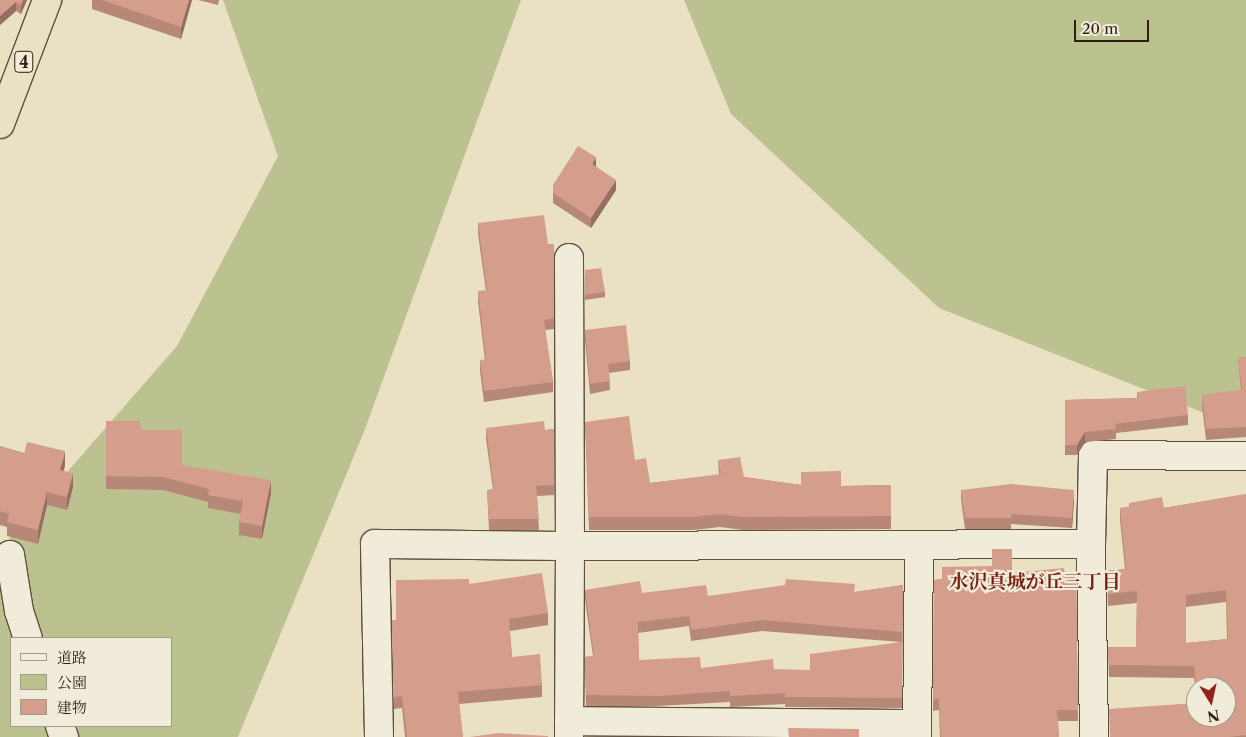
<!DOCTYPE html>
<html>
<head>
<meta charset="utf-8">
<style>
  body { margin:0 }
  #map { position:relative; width:1246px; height:737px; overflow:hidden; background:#eae1c4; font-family:"Libre Caslon Text","Noto Serif JP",serif }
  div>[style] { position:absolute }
  .green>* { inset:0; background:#bcc190 }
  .roads { filter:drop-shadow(1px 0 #5f4f3f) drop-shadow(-1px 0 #5f4f3f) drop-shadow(0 1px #5f4f3f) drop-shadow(0 -1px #5f4f3f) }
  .minor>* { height:28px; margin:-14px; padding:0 14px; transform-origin:14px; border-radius:14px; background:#f1ecd9 }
  .highway>* { height:28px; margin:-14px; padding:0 14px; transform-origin:14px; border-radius:14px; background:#eae1c4 }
  .wall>* { inset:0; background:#b78878 }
  .shaded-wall>* { inset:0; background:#956f62 }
  .building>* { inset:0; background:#d59e8c }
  span { translate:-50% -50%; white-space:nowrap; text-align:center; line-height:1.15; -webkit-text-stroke:4.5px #f1ecd9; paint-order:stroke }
  .shield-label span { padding:1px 4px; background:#f1ecd9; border:1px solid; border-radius:4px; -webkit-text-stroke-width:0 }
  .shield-label { font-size:16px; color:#311e13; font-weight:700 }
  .neighbourhood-label { font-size:19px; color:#7a1f14; font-weight:700 }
  .legend { position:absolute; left:10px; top:637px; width:162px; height:90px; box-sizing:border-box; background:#f1ecd9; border:1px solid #a49a8a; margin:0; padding:6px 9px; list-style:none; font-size:15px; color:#311e13 }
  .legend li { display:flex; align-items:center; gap:10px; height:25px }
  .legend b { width:25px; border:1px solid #a49a8a }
  .north { position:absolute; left:1186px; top:677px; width:50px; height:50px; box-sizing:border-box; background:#f1ecd9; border:1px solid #a49a8a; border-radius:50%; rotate:170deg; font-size:14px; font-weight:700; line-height:20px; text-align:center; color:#311e13 }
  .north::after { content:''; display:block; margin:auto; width:18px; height:22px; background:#8f2418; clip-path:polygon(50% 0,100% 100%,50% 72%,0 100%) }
  .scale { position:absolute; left:1074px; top:20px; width:75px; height:22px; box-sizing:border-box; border:2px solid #311e13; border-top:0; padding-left:6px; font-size:15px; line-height:18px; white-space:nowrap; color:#311e13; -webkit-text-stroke:4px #f1ecd9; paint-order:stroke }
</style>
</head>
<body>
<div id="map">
  <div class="green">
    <div style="clip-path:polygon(evenodd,223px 0,521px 0,365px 429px,238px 737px,0 737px,0 549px,177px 346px,278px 156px,223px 0,11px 638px,171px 638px,171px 726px,11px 726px,11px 638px)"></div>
    <div style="clip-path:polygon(684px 0,1246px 0,1246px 401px,1207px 414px,939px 308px,731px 114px)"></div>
  </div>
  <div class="roads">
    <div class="minor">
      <div style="left:1091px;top:544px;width:193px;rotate:89.1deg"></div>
      <div style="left:0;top:562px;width:12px;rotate:-35deg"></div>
      <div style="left:10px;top:555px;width:57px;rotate:80.9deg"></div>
      <div style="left:19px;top:611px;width:28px;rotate:72deg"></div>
      <div style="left:569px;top:721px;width:348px;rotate:0.5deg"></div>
      <div style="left:60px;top:726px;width:12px;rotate:70deg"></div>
      <div style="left:379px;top:737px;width:193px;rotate:-91.2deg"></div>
      <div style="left:375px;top:544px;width:195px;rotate:0.6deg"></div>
      <div style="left:570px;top:546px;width:288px;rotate:-90.2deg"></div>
      <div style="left:569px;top:737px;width:191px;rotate:-89.7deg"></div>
      <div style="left:570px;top:546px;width:521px;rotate:-0.22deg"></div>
      <div style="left:1091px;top:544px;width:89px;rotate:-88.7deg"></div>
      <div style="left:1093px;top:455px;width:153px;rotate:0.4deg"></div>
      <div style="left:917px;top:737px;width:190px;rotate:-89.4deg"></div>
    </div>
    <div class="highway">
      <div style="left:0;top:124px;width:133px;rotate:-69.2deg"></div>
    </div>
  </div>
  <div class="wall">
    <div style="clip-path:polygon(0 0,27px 0,21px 14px,16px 11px,0 25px)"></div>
    <div style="clip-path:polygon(92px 0,192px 0,181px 39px,92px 9px)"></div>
    <div style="clip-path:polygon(198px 0,219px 0,218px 5px)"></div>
    <div style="clip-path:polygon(596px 166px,616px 190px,591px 228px,553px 203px,553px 185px)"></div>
    <div style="clip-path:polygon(478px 223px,548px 244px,554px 244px,554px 329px,545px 330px,553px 382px,553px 392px,484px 402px,480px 371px,480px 360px,485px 360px,478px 302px,478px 291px,486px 291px,478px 234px)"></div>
    <div style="clip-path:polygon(585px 270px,605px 292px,605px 297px,585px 300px)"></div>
    <div style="clip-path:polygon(585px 330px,630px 361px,630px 370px,609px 373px,610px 390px,590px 394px,585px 340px)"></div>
    <div style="clip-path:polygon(1246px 357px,1246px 437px,1206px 440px,1202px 406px,1202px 395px,1241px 390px,1238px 358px)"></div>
    <div style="clip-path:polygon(1137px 392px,1188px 415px,1188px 425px,1116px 433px,1116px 439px,1085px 442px,1077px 455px,1065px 455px,1065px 400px,1137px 398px)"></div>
    <div style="clip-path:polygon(106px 421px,141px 430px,182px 465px,271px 493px,262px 539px,239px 535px,239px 522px,241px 514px,208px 508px,208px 502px,163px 490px,106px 489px)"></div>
    <div style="clip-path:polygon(585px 422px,635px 460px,650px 483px,719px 475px,718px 460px,744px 477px,801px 485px,841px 486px,891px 485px,891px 529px,743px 530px,720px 527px,694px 530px,589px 530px)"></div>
    <div style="clip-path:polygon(486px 428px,545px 430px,554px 429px,554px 495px,537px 496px,539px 530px,489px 530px,487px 490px,493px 489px,486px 439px)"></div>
    <div style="clip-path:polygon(0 446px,65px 465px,64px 471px,73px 487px,67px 510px,47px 505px,38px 544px,7px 536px,7px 527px,0 525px)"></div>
    <div style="clip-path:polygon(961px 490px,1074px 500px,1072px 528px,1011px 524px,1011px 529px,965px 529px,961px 500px)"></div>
    <div style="clip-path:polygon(evenodd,1246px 494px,1246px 737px,1110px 737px,1196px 717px,1226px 687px,1196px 687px,1196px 694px,1194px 678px,1109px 677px,1108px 647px,1136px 647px,1137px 603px,1108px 606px,1107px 571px,1125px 569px,1120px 520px,1120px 508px,1129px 507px,1129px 503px,1164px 508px,1246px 494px,1226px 602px,1227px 639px,1186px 643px,1186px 607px,1226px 602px)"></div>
    <div style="clip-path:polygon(1012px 573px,1065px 575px,1076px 574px,1078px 721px,1058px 721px,1059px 737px,940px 737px,939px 710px,933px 711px,934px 580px)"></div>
    <div style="clip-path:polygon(469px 584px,548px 613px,548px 625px,510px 631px,512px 657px,542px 685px,542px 697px,459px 704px,463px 737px,405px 737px,402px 708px,394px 709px,392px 620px,396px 620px)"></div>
    <div style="clip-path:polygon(evenodd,903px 585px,902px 708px,785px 707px,785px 704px,730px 707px,730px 702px,658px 706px,586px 706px,585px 657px,593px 656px,585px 600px,585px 590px,708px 596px,855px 592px,903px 585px,689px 626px,691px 641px,762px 631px,901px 642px,810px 670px,701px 668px,639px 660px,638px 633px,689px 626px)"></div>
  </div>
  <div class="shaded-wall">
    <div style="clip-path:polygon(23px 0,27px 0,21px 14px,21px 5px)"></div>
    <div style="clip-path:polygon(189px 0,192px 0,181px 39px,181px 27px)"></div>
    <div style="clip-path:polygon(16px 2px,16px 11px,0 25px,0 16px)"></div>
    <div style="clip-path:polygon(596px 157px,596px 168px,592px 164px)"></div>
    <div style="clip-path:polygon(616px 180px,616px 190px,591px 228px,591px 218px)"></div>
    <div style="clip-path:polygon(1085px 432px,1085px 442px,1077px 455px,1077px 445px)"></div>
    <div style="clip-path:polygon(65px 451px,65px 465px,60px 484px,60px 470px)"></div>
    <div style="clip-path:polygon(73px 473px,73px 487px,67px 510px,67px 497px)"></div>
    <div style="clip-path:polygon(271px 480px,271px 493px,262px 539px,262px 526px)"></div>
    <div style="clip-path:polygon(1074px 490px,1074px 500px,1072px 528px,1072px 518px)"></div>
    <div style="clip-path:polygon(47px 492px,47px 505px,38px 544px,38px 530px)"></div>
  </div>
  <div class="building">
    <div style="clip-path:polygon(0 0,23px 0,21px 5px,16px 2px,0 16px)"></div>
    <div style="clip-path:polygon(102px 0,189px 0,181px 27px)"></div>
    <div style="clip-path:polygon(578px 146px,596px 157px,592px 164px,616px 180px,591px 218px,553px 193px,553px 185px)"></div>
    <div style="clip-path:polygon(544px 215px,548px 244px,554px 244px,554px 318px,544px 320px,553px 382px,484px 391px,480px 360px,486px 359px,478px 291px,487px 290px,478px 223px)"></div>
    <div style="clip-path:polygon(601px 268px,605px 292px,585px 295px,585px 270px)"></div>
    <div style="clip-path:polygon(626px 325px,630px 361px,608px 364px,610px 381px,590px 384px,585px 330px)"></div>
    <div style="clip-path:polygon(1246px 357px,1246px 389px,1242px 390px,1238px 358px)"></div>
    <div style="clip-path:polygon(1185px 386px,1188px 415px,1115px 424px,1116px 429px,1085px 432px,1077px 445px,1065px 445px,1065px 400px,1138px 398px,1137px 392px)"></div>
    <div style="clip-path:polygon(1246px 389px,1246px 427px,1206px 429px,1202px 395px)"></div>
    <div style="clip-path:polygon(629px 416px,635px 460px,646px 458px,650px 483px,721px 474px,718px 460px,740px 457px,744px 477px,801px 485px,801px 472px,841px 471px,841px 486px,891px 485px,891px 516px,743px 517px,720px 514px,694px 517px,589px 517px,585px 422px)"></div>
    <div style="clip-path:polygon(106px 421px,140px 421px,141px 430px,182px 430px,182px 465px,271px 480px,262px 526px,239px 522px,243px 501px,208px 495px,209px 489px,163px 477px,106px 476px)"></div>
    <div style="clip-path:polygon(544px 421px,545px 430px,554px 429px,554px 485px,536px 486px,539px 519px,489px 519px,487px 490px,494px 489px,486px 428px)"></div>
    <div style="clip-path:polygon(27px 442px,65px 451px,60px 470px,73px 473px,67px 497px,47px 492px,38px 530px,7px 522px,9px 514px,0 511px,0 446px,24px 454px)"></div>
    <div style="clip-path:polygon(1011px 484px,1074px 490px,1072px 518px,1011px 514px,1011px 518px,965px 518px,961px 490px)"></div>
    <div style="clip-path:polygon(evenodd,1246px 494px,1246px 735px,1229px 737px,1110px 737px,1109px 709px,1196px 703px,1196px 717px,1226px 717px,1226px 687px,1196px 687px,1194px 666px,1109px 665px,1108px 647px,1136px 647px,1137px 591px,1108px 594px,1107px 571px,1126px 569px,1120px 508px,1130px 507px,1129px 503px,1162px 497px,1164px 508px,1246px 494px,1226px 590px,1228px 639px,1186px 643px,1186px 595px,1226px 590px)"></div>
    <div style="clip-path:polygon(992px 549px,1012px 549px,1012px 573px,1064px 568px,1065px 575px,1076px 574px,1078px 710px,1057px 710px,1059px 737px,941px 737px,939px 699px,933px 700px,934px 580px,942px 579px,942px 567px,992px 566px)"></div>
    <div style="clip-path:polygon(542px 573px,548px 613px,509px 619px,512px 657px,540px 654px,542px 685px,458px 692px,463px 737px,407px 737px,402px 696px,394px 697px,392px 620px,396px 620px,396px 580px,469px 579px,469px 584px)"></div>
    <div style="clip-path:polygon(786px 579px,855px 584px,854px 592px,903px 585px,902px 632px,762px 620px,691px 630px,689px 616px,638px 622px,639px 660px,700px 657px,701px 668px,773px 659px,774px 670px,810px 670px,810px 654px,902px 642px,902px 698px,785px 697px,785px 693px,730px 696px,730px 691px,658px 696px,586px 695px,585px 657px,594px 656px,585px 590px,640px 581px,642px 593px,706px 585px,708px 596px,785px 585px)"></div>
    <div style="clip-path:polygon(788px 728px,859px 729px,859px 737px,789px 737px)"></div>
    <div style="clip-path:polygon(498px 733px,548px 736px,548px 737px,470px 737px)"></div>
  </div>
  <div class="shield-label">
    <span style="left:24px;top:62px">4</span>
  </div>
  <div class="neighbourhood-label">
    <span style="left:1035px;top:582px">水沢真城が丘三丁目</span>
  </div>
  <ul class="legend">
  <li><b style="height:6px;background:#f1ecd9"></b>道路</li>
  <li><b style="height:14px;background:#bcc190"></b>公園</li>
  <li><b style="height:14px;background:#d59e8c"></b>建物</li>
  </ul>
  <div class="north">N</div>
  <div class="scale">20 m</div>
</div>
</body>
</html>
